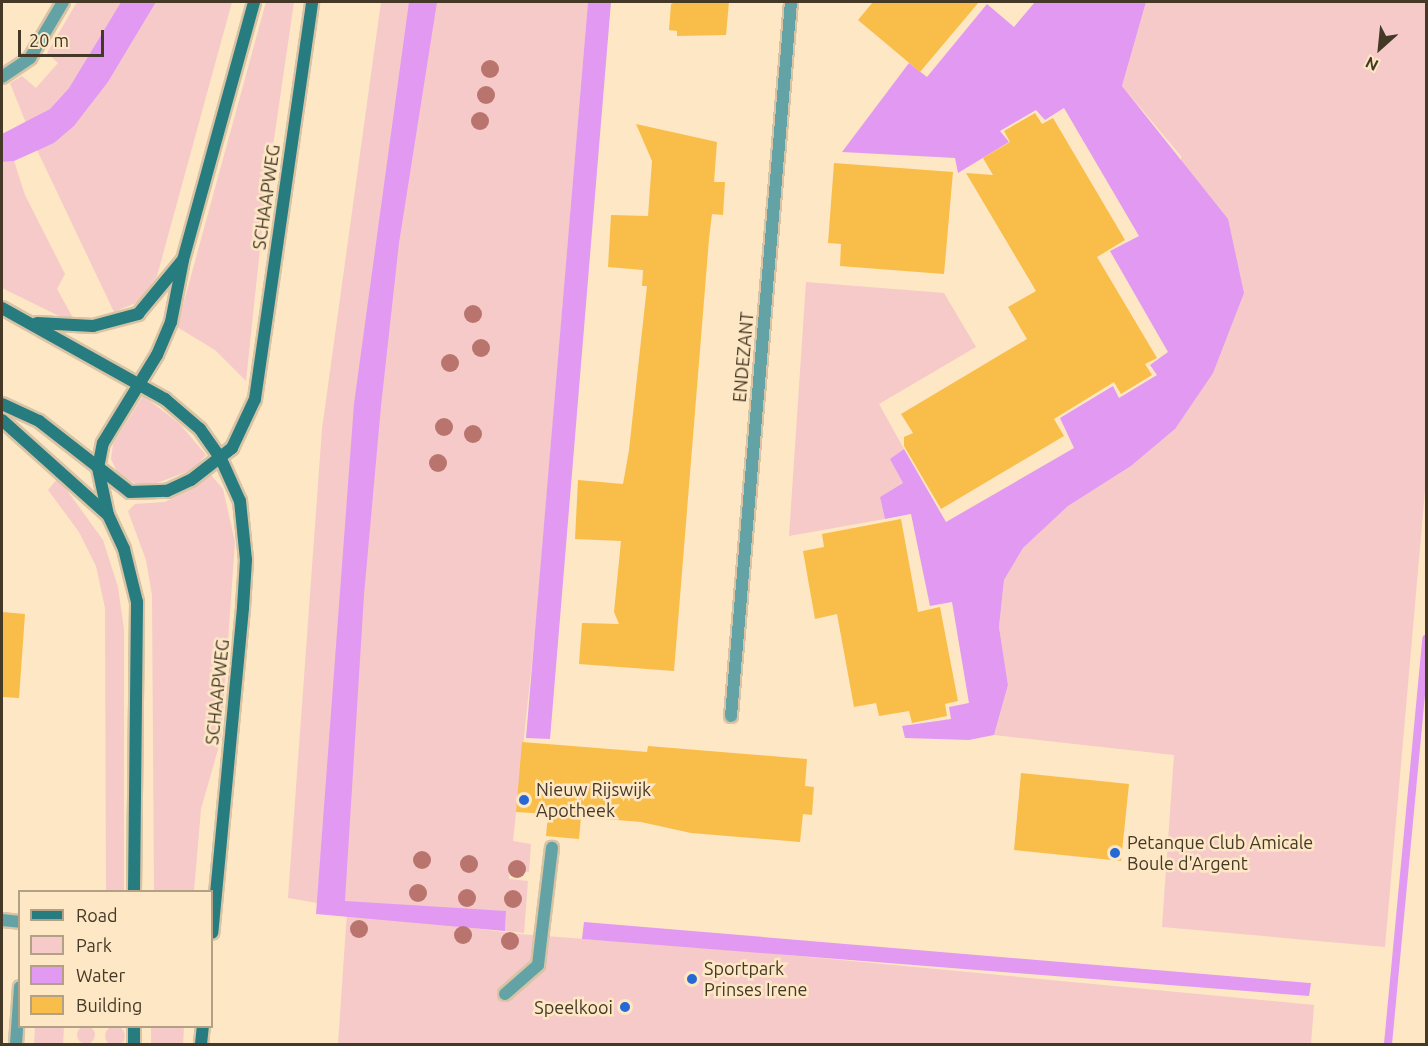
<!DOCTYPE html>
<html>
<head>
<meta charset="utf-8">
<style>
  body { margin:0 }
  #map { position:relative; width:1428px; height:1046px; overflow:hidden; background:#fde7c4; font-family:Ubuntu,sans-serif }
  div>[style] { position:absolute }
  .green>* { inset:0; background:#f5cac9 }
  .round { border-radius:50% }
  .water>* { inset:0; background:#e199f2 }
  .stream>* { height:8px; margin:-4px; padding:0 4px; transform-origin:4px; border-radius:4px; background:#e199f2 }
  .building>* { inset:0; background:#f9bd4a }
  .roads { filter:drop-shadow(2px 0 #d8c4a5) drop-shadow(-2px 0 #d8c4a5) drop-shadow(0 2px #d8c4a5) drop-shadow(0 -2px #d8c4a5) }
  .lane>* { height:12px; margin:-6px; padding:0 6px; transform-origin:6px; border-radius:6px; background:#63a3a6 }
  .street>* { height:12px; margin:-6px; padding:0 6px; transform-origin:6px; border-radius:6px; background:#63a3a6 }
  .secondary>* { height:12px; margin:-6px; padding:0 6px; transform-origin:6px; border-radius:6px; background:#277c80 }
  .trees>* { width:18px; height:18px; margin:-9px; border-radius:50%; background:#b9756d }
  .dots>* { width:16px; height:16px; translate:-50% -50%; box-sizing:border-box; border:3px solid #fde7c4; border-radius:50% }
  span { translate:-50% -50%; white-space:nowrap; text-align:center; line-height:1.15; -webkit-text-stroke:5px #fde7c4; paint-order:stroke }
  .street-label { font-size:18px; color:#443927 }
  .poi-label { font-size:18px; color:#443927 }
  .left { translate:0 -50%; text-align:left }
  .right { translate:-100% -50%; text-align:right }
  .frame { position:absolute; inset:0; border:3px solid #443927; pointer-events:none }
  .legend { position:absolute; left:18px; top:890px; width:195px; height:138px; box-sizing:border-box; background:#fde7c4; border:2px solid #b3a185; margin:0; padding:8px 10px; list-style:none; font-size:18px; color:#443927 }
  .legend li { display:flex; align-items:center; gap:12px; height:30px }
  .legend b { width:30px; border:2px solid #b3a185 }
  .north { position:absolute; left:1350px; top:18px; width:60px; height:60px; -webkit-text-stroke:4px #fde7c4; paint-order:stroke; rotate:207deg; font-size:16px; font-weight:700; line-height:24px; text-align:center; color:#443927 }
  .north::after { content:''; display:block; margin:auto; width:21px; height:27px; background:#443927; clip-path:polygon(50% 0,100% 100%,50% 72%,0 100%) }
  .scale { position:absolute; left:18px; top:30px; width:86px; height:27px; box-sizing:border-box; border:3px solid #443927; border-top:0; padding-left:8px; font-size:18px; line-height:21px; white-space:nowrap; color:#443927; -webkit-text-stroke:4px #fde7c4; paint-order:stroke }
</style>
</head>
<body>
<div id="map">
  <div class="green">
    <div style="clip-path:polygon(77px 2px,121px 2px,69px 88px,50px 109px,26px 123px,10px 83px,22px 76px,36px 88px,58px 63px,47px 53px)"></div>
    <div style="clip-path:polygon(156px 2px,232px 2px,157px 276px,138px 302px,114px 312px,37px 150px,54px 143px,74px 126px,108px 82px)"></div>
    <div style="clip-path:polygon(266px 2px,294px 2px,265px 201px,246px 381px,215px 350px,177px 327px)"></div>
    <div style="clip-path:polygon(381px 2px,588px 2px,536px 624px,513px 841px,531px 844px,529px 872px,510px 870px,509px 879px,528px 881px,524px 933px,505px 931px,506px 911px,329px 905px,288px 898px,322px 429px)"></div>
    <div style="clip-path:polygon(1146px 2px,1426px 2px,1426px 479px,1385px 947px,1162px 927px,1174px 755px,994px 735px,1008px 685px,999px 627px,1004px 580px,1023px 548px,1068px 506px,1131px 466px,1175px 429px,1181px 156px,1122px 86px)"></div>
    <div style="clip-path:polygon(14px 161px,25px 195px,65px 274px,57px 289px,73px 318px,59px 316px,2px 288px,2px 162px)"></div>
    <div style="clip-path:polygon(806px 282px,944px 293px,976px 347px,879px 404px,904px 449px,891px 459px,903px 483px,880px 497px,885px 519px,789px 536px)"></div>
    <div style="clip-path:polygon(143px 396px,179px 423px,206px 455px,192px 470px,154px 484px,140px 485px,119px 476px,111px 459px,113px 444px)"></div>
    <div style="clip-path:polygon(211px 475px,223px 489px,235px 542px,221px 739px,201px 809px,194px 891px,154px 891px,152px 595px,146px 560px,128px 511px,135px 504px,165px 502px)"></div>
    <div style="clip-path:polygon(58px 478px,103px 540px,118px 587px,124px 629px,124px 891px,106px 891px,105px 608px,96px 566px,79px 532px,48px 490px)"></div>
    <div style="clip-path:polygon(347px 912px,519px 934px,767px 953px,1314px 1005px,1311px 1044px,338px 1044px)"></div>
    <div class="round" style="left:105px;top:1026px;width:20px;height:20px"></div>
    <div class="round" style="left:77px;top:1026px;width:18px;height:18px"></div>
    <div style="clip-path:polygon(35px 1027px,64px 1027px,63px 1044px,34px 1044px)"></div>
    <div style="clip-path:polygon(151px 1027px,184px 1027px,183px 1044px,151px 1044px)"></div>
  </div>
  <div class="water">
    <div style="clip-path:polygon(121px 2px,156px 2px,108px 82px,74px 126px,54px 143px,14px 161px,2px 162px,2px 134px,50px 109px,69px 88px)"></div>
    <div style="clip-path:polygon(409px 2px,437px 2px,399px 243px,381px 406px,364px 595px,345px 901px,506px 911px,505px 931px,316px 914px,354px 404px)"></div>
    <div style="clip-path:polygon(588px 2px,611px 2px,550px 739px,526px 738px)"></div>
    <div style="clip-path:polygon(1035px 2px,1146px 2px,1122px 86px,1228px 219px,1244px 293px,1213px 373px,1175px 429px,1131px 466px,1068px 506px,1023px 548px,1004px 580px,999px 627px,1008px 685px,994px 735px,969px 740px,905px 738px,902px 726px,951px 719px,949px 707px,969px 703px,952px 602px,930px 606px,911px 514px,885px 519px,880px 497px,903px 483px,890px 459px,904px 449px,946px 522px,1074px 448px,1060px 418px,1113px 386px,1119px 398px,1157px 375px,1150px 365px,1168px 352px,1110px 251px,1139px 236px,1064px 108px,1045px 120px,1036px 110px,1000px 131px,1009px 142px,958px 173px,955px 158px,842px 152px,909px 63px,927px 77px,987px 4px,1014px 27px)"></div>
    <div style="clip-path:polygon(584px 922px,1310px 983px,1311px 983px,1309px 996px,582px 939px)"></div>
  </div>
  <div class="stream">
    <div style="left:1388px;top:1044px;width:407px;rotate:-84.6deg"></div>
  </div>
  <div class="building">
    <div style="clip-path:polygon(676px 2px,729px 2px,726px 35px,677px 36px,677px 31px,669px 30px,671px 4px)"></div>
    <div style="clip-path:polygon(873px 2px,979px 2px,920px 72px,858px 20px)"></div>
    <div style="clip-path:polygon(1035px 113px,1042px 124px,1053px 118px,1125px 240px,1097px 257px,1157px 358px,1145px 364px,1152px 375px,1121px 394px,1114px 382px,1054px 419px,1064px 436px,941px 509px,904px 446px,904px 437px,913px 433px,901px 414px,1027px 339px,1008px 307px,1036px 291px,966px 173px,993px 175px,983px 158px,1010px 142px,1004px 131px)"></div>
    <div style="clip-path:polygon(636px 124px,717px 142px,714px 182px,725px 182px,723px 215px,712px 214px,709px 239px,674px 671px,579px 664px,582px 623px,619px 624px,614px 612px,621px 541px,575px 539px,578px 480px,623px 484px,629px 450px,647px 286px,642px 286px,643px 270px,608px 267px,611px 215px,648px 216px,652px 161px)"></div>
    <div style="clip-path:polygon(834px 163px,953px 172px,944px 274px,840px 266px,841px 244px,828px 243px)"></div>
    <div style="clip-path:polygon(901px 519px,918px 612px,940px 607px,958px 701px,945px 704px,947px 716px,912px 723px,909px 711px,879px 716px,876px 703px,854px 707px,837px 614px,815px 619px,803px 551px,824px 547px,822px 534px)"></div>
    <div style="clip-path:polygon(2px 612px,25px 614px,19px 698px,2px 697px)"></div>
    <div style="clip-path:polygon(522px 742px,647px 752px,648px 746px,807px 759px,805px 786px,814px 787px,812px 815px,803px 814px,800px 842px,691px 833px,641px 822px,581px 817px,579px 839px,546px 836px,548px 814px,516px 812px)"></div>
    <div style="clip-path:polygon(1021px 773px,1129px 784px,1121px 861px,1014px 850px)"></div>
  </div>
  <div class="roads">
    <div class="lane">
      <div style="left:505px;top:994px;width:44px;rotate:-41.3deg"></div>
      <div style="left:538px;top:965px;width:118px;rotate:-83.2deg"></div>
    </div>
    <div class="street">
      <div style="left:2px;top:77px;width:34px;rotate:-34deg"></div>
      <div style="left:30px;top:58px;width:65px;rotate:-59.5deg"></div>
      <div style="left:731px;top:716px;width:717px;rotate:-85.2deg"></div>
      <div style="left:2px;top:920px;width:18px;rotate:6deg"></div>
      <div style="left:16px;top:1044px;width:57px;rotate:-86deg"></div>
    </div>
    <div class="secondary">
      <div style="left:2px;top:308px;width:187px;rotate:29.2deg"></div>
      <div style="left:165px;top:399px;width:46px;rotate:40.6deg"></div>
      <div style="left:200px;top:429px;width:37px;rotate:55deg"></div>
      <div style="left:221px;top:459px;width:46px;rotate:65.7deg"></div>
      <div style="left:240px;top:501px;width:59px;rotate:84.2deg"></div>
      <div style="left:246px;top:560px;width:48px;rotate:93.6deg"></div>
      <div style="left:243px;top:608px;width:326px;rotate:95.4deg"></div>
      <div style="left:37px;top:323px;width:56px;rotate:3.1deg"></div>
      <div style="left:93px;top:326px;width:47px;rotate:-14.9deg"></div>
      <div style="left:138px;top:314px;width:69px;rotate:-50.3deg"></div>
      <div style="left:2px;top:404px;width:41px;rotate:24.7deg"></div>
      <div style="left:39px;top:421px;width:115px;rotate:38deg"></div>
      <div style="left:130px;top:492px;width:37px;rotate:-2deg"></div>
      <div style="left:167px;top:491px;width:26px;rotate:-25deg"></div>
      <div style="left:191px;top:480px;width:52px;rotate:-38deg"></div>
      <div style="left:232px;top:448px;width:54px;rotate:-64.9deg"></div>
      <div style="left:255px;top:399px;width:401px;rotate:-81.8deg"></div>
      <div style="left:2px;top:420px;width:142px;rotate:41.9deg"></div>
      <div style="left:134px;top:892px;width:290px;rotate:-89.4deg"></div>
      <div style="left:137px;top:602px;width:55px;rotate:-103.8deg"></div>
      <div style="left:124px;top:549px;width:38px;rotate:-115deg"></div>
      <div style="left:108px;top:515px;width:48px;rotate:-102deg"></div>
      <div style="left:98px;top:468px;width:25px;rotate:-79deg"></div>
      <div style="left:103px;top:443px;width:103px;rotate:-58.5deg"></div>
      <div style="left:157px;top:355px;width:36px;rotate:-67deg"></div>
      <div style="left:171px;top:322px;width:63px;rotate:-79deg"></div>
      <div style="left:183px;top:260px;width:268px;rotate:-74.6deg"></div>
      <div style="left:134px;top:1044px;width:18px;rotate:-90deg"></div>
      <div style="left:201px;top:1044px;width:18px;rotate:-84deg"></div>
    </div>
  </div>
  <div class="trees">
    <div style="left:490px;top:69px"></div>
    <div style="left:486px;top:95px"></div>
    <div style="left:480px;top:121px"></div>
    <div style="left:473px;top:314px"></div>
    <div style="left:481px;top:348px"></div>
    <div style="left:450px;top:363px"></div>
    <div style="left:444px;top:427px"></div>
    <div style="left:473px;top:434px"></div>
    <div style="left:438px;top:463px"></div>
    <div style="left:422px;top:860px"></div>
    <div style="left:469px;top:864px"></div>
    <div style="left:517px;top:869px"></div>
    <div style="left:418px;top:893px"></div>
    <div style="left:467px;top:898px"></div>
    <div style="left:513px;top:899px"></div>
    <div style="left:359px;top:929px"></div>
    <div style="left:463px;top:935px"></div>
    <div style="left:510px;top:941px"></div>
  </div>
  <div class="dots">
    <div style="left:524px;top:800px;background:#2668d4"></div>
    <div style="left:1115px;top:853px;background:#2668d4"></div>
    <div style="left:692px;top:979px;background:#2668d4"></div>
    <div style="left:625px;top:1007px;background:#2668d4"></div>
  </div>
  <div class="street-label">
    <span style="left:266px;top:197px;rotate:-82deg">SCHAAPWEG</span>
    <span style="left:743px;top:357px;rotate:-85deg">ENDEZANT</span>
    <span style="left:217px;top:692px;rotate:-84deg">SCHAAPWEG</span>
  </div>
  <div class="poi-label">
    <span class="left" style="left:536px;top:800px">Nieuw Rijswijk<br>Apotheek</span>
    <span class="left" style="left:1127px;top:853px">Petanque Club Amicale<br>Boule d'Argent</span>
    <span class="left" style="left:704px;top:979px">Sportpark<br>Prinses Irene</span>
    <span class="right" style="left:613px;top:1007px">Speelkooi</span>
  </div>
  <div class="frame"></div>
  <ul class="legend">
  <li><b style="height:8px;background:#277c80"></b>Road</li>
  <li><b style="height:16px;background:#f5cac9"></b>Park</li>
  <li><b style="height:16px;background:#e199f2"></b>Water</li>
  <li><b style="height:16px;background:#f9bd4a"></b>Building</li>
  </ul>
  <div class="north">N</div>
  <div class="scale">20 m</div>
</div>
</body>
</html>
